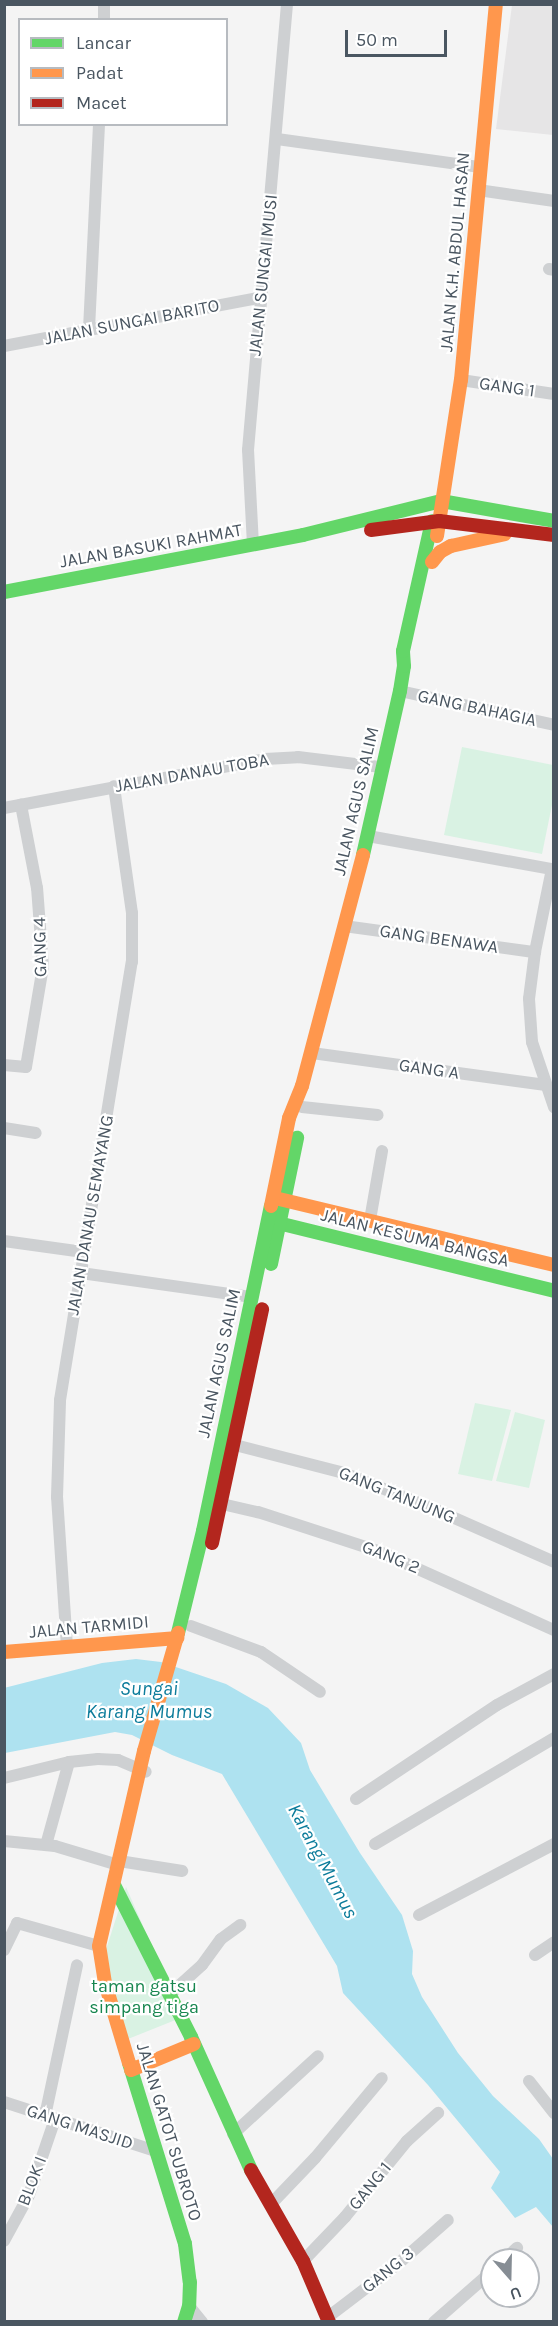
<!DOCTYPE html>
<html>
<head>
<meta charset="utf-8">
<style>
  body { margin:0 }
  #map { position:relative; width:558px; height:2326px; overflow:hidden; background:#f4f4f4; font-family:Karla,sans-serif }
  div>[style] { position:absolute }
  .education>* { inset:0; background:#e6e5e6 }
  .green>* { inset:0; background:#d9f2e3 }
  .water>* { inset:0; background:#aee2f0 }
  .street>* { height:12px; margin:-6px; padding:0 6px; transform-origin:6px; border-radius:6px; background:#ced0d2 }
  .fast>* { height:14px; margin:-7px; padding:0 7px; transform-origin:7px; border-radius:7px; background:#63d668 }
  .slow>* { height:14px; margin:-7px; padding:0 7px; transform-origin:7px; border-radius:7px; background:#ff974d }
  .jam>* { height:14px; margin:-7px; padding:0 7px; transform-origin:7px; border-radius:7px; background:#b3261e }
  span { translate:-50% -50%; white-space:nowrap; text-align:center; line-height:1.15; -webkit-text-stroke:4.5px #fff; paint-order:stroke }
  .street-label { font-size:18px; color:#4a5661 }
  .park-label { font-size:18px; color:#17864f }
  .water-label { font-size:20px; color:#0c7c9b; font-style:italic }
  .frame { position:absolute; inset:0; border:6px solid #4a5661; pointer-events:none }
  .legend { position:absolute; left:18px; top:18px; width:210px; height:108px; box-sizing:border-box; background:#fff; border:2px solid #b7bbc0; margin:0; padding:8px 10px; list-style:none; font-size:18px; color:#4a5661 }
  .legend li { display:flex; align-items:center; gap:12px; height:30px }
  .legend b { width:30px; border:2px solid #b7bbc0 }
  .north { position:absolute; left:480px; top:2248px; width:60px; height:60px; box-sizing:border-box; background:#fff; border:2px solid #b7bbc0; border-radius:50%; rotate:160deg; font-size:16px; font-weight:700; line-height:24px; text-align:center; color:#4a5661 }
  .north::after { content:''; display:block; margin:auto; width:21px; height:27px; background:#868d94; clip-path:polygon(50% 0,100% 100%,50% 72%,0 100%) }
  .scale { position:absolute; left:345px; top:30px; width:102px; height:27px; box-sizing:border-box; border:3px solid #4a5661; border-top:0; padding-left:8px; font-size:18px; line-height:21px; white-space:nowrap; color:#4a5661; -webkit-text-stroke:4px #fff; paint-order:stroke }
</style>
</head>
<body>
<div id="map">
  <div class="education">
    <div style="clip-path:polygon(512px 5px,553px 5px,553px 135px,496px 129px)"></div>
  </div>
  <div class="green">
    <div style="clip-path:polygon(462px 747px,553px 765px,553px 800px,542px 854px,444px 835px)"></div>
    <div style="clip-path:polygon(475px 1403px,511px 1410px,492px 1481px,458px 1474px)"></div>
    <div style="clip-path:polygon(515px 1412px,545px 1420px,529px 1488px,496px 1481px)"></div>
    <div style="clip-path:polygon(126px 1887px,183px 2017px,128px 2039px,103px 1959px)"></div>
  </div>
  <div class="water">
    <div style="clip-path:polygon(136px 1659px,161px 1662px,226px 1684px,268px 1708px,301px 1743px,310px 1770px,360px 1853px,402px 1915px,413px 1951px,412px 1974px,422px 1997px,458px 2053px,493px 2096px,539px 2139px,553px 2159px,553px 2227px,536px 2207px,515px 2218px,491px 2188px,500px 2172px,428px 2085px,343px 1993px,337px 1966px,222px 1774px,172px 1755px,132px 1735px,115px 1732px,5px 1753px,4px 1688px,102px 1663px)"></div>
  </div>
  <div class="street">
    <div style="left:104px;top:20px;width:16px;rotate:-90deg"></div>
    <div style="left:277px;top:139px;width:205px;rotate:7.9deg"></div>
    <div style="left:478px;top:190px;width:77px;rotate:8.2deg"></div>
    <div style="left:549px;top:269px;width:5px;rotate:11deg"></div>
    <div style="left:89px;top:329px;width:205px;rotate:-87.2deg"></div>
    <div style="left:4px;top:346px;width:259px;rotate:-10.7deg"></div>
    <div style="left:461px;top:380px;width:94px;rotate:8.6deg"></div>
    <div style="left:253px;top:545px;width:95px;rotate:-93deg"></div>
    <div style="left:248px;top:450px;width:448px;rotate:-85deg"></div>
    <div style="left:400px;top:691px;width:158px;rotate:12.4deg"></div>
    <div style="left:4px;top:808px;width:266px;rotate:-10.6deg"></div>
    <div style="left:265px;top:759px;width:33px;rotate:-3deg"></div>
    <div style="left:298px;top:757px;width:84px;rotate:6.9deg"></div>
    <div style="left:368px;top:836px;width:187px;rotate:10.2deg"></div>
    <div style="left:552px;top:869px;width:85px;rotate:101.6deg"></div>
    <div style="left:535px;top:952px;width:47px;rotate:97.3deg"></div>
    <div style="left:529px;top:999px;width:43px;rotate:86deg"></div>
    <div style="left:532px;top:1042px;width:69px;rotate:71.3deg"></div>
    <div style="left:344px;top:926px;width:193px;rotate:7.8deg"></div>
    <div style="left:312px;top:1053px;width:236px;rotate:7.8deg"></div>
    <div style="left:4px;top:1065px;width:22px;rotate:5deg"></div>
    <div style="left:26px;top:1067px;width:101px;rotate:-80.4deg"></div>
    <div style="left:43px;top:967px;width:79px;rotate:-94.3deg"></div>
    <div style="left:37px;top:888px;width:85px;rotate:-100.9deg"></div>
    <div style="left:302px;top:1107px;width:76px;rotate:6deg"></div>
    <div style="left:4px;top:1128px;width:32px;rotate:9deg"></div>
    <div style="left:370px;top:1220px;width:70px;rotate:-80.1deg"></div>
    <div style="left:4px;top:1241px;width:80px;rotate:7.9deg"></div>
    <div style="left:81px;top:1273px;width:173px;rotate:8deg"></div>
    <div style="left:235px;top:1445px;width:113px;rotate:14.4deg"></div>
    <div style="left:344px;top:1473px;width:97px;rotate:21.8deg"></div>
    <div style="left:434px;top:1509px;width:131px;rotate:23.8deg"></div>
    <div style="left:222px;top:1504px;width:37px;rotate:13deg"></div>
    <div style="left:258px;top:1512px;width:126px;rotate:18deg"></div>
    <div style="left:378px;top:1551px;width:193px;rotate:24.2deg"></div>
    <div style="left:191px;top:1626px;width:75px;rotate:20.4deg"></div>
    <div style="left:261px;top:1652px;width:71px;rotate:34.1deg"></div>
    <div style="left:67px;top:1647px;width:150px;rotate:-93.8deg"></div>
    <div style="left:57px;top:1497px;width:97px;rotate:-88.2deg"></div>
    <div style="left:60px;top:1400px;width:444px;rotate:-80.7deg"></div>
    <div style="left:132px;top:962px;width:49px;rotate:-90deg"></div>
    <div style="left:132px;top:913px;width:128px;rotate:-98.1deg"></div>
    <div style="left:4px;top:1778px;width:67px;rotate:-13.8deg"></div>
    <div style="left:69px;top:1762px;width:29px;rotate:-6deg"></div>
    <div style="left:98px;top:1759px;width:20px;rotate:3deg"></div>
    <div style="left:118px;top:1760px;width:30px;rotate:23deg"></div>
    <div style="left:356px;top:1799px;width:169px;rotate:-33.7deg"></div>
    <div style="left:497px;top:1705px;width:65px;rotate:-28.5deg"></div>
    <div style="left:4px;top:1841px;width:51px;rotate:5.6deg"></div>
    <div style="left:55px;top:1846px;width:66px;rotate:16.8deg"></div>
    <div style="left:375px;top:1844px;width:208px;rotate:-30.6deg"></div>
    <div style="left:46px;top:1845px;width:86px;rotate:-74.5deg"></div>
    <div style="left:119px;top:1861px;width:64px;rotate:9deg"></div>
    <div style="left:419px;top:1915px;width:153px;rotate:-27.7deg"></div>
    <div style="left:4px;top:1950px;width:30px;rotate:-64deg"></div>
    <div style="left:17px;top:1923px;width:85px;rotate:15.7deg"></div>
    <div style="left:535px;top:1955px;width:23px;rotate:-34deg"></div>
    <div style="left:170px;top:1994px;width:43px;rotate:-42.2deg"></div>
    <div style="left:202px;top:1965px;width:32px;rotate:-54deg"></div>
    <div style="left:221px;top:1939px;width:24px;rotate:-36deg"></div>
    <div style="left:529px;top:2081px;width:41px;rotate:52deg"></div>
    <div style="left:4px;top:2102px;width:160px;rotate:17.9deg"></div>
    <div style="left:45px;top:2116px;width:154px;rotate:-78deg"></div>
    <div style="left:233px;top:2134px;width:115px;rotate:-42.5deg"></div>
    <div style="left:271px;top:2204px;width:64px;rotate:-46.3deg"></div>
    <div style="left:315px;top:2158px;width:104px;rotate:-50.1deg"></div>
    <div style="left:4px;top:2241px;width:52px;rotate:-61.5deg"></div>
    <div style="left:29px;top:2195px;width:80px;rotate:-71.1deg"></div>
    <div style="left:504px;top:2260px;width:18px;rotate:-43deg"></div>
    <div style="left:303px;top:2261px;width:61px;rotate:-46.3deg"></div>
    <div style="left:345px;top:2217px;width:98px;rotate:-50.8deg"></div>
    <div style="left:407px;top:2141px;width:42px;rotate:-42.1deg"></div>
    <div style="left:189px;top:2306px;width:21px;rotate:51deg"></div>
    <div style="left:328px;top:2317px;width:89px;rotate:-37.3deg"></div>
    <div style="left:399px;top:2263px;width:65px;rotate:-41.3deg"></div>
    <div style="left:434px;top:2322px;width:77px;rotate:-41.3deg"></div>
  </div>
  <div class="fast">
    <div style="left:4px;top:592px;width:304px;rotate:-10.8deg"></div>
    <div style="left:303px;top:535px;width:142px;rotate:-13.8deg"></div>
    <div style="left:441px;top:501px;width:115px;rotate:10deg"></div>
    <div style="left:363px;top:855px;width:168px;rotate:-77.3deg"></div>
    <div style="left:400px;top:691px;width:25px;rotate:-81deg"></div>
    <div style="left:404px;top:666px;width:15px;rotate:-94deg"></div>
    <div style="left:403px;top:651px;width:133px;rotate:-77.4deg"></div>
    <div style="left:270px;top:1221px;width:292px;rotate:13.8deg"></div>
    <div style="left:271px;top:1264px;width:129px;rotate:-78.3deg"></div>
    <div style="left:178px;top:1633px;width:105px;rotate:-76.2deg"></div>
    <div style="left:203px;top:1531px;width:332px;rotate:-78.2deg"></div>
    <div style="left:114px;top:1885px;width:170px;rotate:63.1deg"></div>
    <div style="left:191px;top:2037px;width:146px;rotate:65.7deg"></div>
    <div style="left:129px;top:2063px;width:189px;rotate:72.8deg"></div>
    <div style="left:185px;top:2244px;width:38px;rotate:83deg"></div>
    <div style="left:190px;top:2282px;width:24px;rotate:92deg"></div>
    <div style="left:189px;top:2306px;width:17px;rotate:107deg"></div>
  </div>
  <div class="slow">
    <div style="left:437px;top:536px;width:158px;rotate:-81.3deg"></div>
    <div style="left:461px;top:380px;width:378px;rotate:-84.7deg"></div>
    <div style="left:432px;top:562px;width:13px;rotate:-51deg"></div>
    <div style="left:440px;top:552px;width:13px;rotate:-29deg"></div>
    <div style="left:451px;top:546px;width:55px;rotate:-12.5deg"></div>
    <div style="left:275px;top:1198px;width:287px;rotate:13.5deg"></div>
    <div style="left:271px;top:1206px;width:90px;rotate:-78.4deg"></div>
    <div style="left:289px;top:1118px;width:35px;rotate:-68deg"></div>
    <div style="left:302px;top:1086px;width:239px;rotate:-75.2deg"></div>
    <div style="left:4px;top:1652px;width:174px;rotate:-4.6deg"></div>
    <div style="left:129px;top:2063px;width:84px;rotate:-106.7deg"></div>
    <div style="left:105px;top:1983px;width:37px;rotate:-99deg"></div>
    <div style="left:99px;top:1946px;width:200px;rotate:-77deg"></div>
    <div style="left:144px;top:1751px;width:123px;rotate:-73.9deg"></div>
    <div style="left:131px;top:2070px;width:68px;rotate:-22.4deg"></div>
  </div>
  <div class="jam">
    <div style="left:371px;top:530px;width:69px;rotate:-7.5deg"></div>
    <div style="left:439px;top:521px;width:116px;rotate:6.9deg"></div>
    <div style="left:212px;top:1543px;width:239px;rotate:-77.9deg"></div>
    <div style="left:251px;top:2170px;width:105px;rotate:60.3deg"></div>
    <div style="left:303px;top:2261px;width:66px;rotate:66.9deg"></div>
  </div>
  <div class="street-label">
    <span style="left:455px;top:252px;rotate:-85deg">JALAN K.H. ABDUL HASAN</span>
    <span style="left:263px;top:275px;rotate:-84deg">JALAN SUNGAI MUSI</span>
    <span style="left:132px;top:322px;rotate:-11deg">JALAN SUNGAI BARITO</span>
    <span style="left:507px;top:387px;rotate:8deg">GANG 1</span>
    <span style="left:151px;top:546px;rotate:-10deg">JALAN BASUKI RAHMAT</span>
    <span style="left:477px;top:708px;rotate:12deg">GANG BAHAGIA</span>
    <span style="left:192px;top:773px;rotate:-10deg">JALAN DANAU TOBA</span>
    <span style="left:356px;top:801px;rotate:-77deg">JALAN AGUS SALIM</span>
    <span style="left:439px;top:939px;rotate:8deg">GANG BENAWA</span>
    <span style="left:40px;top:947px;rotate:-91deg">GANG 4</span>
    <span style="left:429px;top:1069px;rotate:8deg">GANG A</span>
    <span style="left:90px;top:1215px;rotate:-80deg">JALAN DANAU SEMAYANG</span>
    <span style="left:415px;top:1238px;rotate:14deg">JALAN KESUMA BANGSA</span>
    <span style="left:219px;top:1363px;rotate:-78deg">JALAN AGUS SALIM</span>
    <span style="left:397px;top:1495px;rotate:22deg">GANG TANJUNG</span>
    <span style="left:391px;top:1557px;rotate:22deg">GANG 2</span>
    <span style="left:89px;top:1627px;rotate:-5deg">JALAN TARMIDI</span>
    <span style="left:80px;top:2127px;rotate:18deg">GANG MASJID</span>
    <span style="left:169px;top:2132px;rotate:73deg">JALAN GATOT SUBROTO</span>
    <span style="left:32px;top:2181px;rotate:-69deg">BLOK I</span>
    <span style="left:370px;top:2186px;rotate:-51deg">GANG 1</span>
    <span style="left:388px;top:2270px;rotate:-39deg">GANG 3</span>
  </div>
  <div class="park-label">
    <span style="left:144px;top:1997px">taman gatsu<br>simpang tiga</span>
  </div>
  <div class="water-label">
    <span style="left:149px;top:1700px">Sungai<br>Karang Mumus</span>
    <span style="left:323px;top:1861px;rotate:62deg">Karang Mumus</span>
  </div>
  <div class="frame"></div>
  <ul class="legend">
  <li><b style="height:8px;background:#63d668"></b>Lancar</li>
  <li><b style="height:8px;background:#ff974d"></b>Padat</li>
  <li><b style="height:8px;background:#b3261e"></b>Macet</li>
  </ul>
  <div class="north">U</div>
  <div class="scale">50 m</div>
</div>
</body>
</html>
